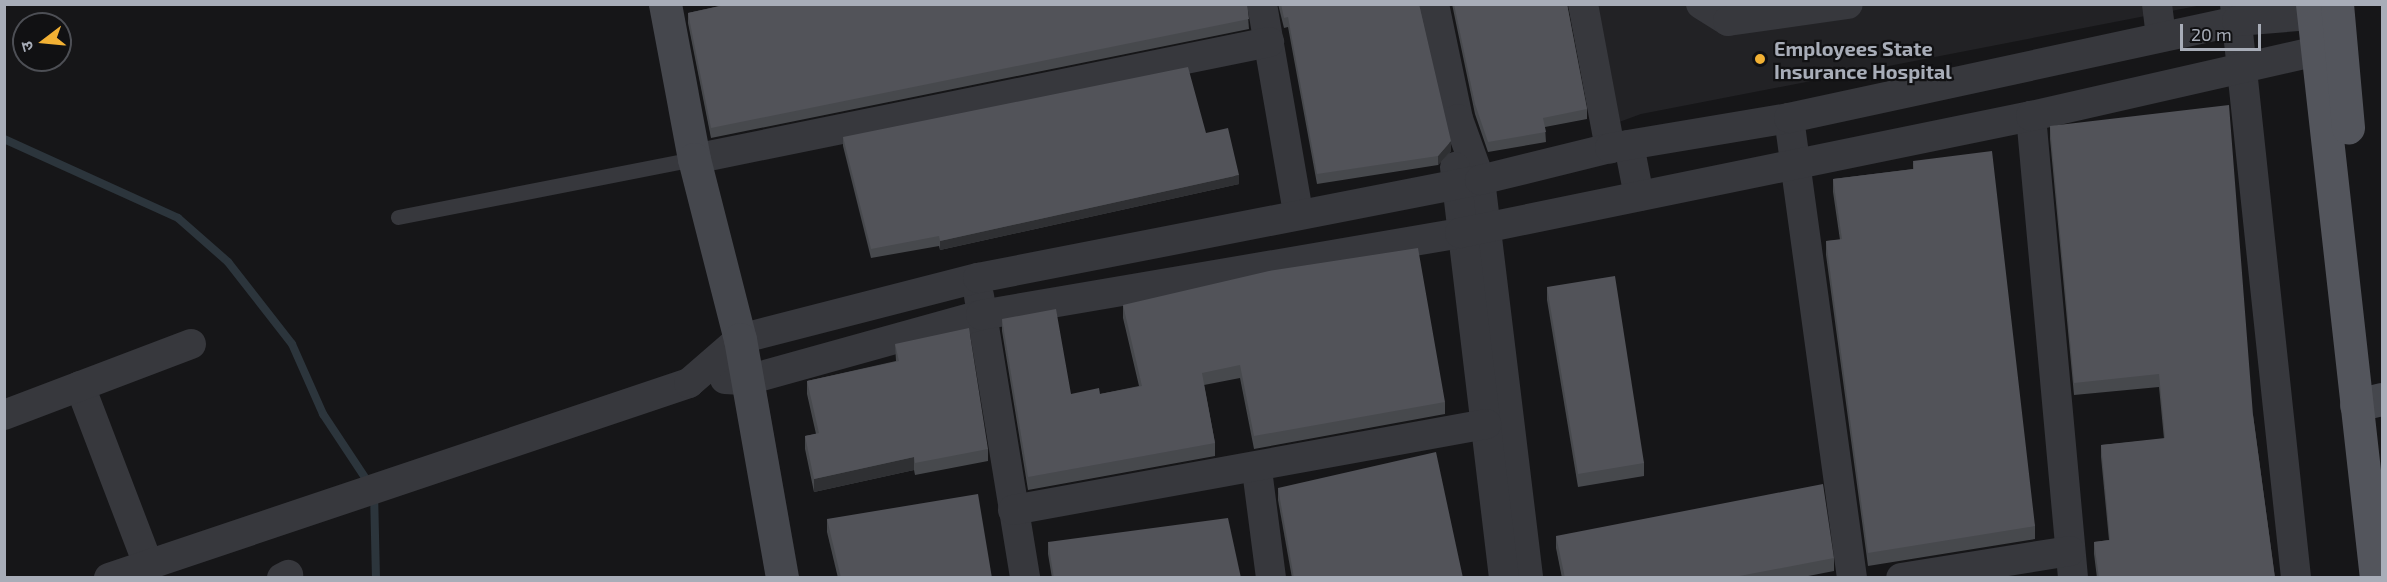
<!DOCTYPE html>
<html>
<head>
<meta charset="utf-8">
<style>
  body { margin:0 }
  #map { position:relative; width:2387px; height:582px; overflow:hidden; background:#161618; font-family:"Exo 2","Noto Sans Devanagari",sans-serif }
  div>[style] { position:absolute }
  .built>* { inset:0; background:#222225 }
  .stream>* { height:8px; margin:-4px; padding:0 4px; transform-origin:4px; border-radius:4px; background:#2c353c }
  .lane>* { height:15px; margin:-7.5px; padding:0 7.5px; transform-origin:7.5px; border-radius:7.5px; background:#37383d }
  .street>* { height:30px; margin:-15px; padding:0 15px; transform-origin:15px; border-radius:15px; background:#37383d }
  .secondary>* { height:33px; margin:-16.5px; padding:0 16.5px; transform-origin:16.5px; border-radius:16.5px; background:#45474d }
  .primary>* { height:33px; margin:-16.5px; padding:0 16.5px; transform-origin:16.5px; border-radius:16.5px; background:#53555c }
  .wall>* { inset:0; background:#47494d }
  .shaded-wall>* { inset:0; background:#2f3033 }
  .building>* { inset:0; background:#525359 }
  .dots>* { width:16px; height:16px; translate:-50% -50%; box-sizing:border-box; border:3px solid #111113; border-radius:50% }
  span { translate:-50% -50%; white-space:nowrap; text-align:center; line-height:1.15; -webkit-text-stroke:4.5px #111113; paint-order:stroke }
  .poi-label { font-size:20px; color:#a8adb8; font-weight:700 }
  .left { translate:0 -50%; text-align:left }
  .frame { position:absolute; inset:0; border:6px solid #a8adb8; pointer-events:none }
  .north { position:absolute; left:12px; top:12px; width:60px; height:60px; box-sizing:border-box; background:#111113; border:2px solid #4d4f55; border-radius:50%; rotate:254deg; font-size:16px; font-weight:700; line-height:24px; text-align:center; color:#a8adb8 }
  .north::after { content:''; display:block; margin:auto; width:21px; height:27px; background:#f2b134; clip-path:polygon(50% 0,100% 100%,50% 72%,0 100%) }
  .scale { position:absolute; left:2180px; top:24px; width:81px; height:27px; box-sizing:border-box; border:3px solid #a8adb8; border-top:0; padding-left:8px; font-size:18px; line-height:21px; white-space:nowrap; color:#a8adb8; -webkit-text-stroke:4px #111113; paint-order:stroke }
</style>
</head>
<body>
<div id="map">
  <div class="built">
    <div style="clip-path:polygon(1589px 5px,2202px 5px,1641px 114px,1611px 125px)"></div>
  </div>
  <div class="stream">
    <div style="left:4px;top:139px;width:191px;rotate:24.4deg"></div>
    <div style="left:178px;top:218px;width:67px;rotate:41.3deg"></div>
    <div style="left:228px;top:262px;width:104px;rotate:52deg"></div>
    <div style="left:292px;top:344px;width:77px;rotate:66.1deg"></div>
    <div style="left:323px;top:414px;width:92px;rotate:56.5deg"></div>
    <div style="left:374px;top:491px;width:87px;rotate:88.7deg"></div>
  </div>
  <div class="lane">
    <div style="left:398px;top:217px;width:302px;rotate:-11.1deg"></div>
  </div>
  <div class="street">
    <div style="left:1262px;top:4px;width:211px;rotate:80.2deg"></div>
    <div style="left:1434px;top:4px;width:117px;rotate:78.2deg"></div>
    <div style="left:1458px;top:119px;width:65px;rotate:70.2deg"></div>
    <div style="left:1480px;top:180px;width:401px;rotate:83.1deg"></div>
    <div style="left:1583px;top:4px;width:147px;rotate:79.4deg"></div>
    <div style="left:1701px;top:4px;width:32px;rotate:32deg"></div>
    <div style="left:1728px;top:21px;width:121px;rotate:-8.1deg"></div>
    <div style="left:2157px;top:4px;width:33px;rotate:83deg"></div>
    <div style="left:2235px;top:4px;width:577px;rotate:83.93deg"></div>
    <div style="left:2031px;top:116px;width:464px;rotate:84.8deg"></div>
    <div style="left:1789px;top:118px;width:464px;rotate:82.2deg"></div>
    <div style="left:1629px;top:145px;width:52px;rotate:78.9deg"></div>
    <div style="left:694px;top:159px;width:587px;rotate:-11.5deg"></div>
    <div style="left:1455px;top:167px;width:414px;rotate:83.2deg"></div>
    <div style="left:979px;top:296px;width:286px;rotate:80.7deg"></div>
    <div style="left:725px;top:379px;width:22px;rotate:3deg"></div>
    <div style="left:747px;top:380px;width:243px;rotate:-15.5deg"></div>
    <div style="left:981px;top:315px;width:486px;rotate:-9.7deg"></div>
    <div style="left:1460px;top:233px;width:583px;rotate:-11.58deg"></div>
    <div style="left:2031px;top:116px;width:293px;rotate:-12.8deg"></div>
    <div style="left:80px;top:386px;width:191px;rotate:69.1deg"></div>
    <div style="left:4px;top:415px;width:200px;rotate:-20.8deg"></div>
    <div style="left:1257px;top:470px;width:109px;rotate:82.6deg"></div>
    <div style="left:1013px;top:510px;width:481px;rotate:-10.3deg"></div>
    <div style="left:109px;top:578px;width:612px;rotate:-18.58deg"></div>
    <div style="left:689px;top:383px;width:67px;rotate:-40.8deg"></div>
    <div style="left:740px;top:339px;width:246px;rotate:-14.4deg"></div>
    <div style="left:978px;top:278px;width:511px;rotate:-11.05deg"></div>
    <div style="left:1480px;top:180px;width:134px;rotate:-13.8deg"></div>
    <div style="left:1610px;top:148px;width:181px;rotate:-9.5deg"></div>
    <div style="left:1789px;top:118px;width:458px;rotate:-12.2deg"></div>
    <div style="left:2237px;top:21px;width:99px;rotate:-4.6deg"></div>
    <div style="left:282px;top:578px;width:7px;rotate:-27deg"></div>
    <div style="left:1901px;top:578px;width:171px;rotate:-9.1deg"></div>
  </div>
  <div class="secondary">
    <div style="left:665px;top:4px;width:158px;rotate:79.4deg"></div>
    <div style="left:694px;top:159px;width:186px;rotate:75.7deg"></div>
    <div style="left:740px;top:339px;width:243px;rotate:80deg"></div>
    <div style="left:2356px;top:405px;width:27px;rotate:-13deg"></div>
  </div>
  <div class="primary">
    <div style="left:2312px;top:4px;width:578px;rotate:83.64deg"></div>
    <div style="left:2337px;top:4px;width:124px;rotate:84.9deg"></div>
  </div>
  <div class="wall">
    <div style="clip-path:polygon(728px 4px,1247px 4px,1249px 29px,711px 138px,688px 23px,688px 13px)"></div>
    <div style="clip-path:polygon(1278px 4px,1419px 4px,1451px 151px,1438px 165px,1317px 184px,1288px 27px,1284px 28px)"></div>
    <div style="clip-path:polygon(1452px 4px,1567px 4px,1587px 109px,1587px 119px,1545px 127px,1546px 142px,1488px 152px,1475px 114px)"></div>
    <div style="clip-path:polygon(2050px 126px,2253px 415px,2275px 578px,2097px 578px,2094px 554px,2094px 542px,2109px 540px,2101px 457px,2101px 445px,2164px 439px,2159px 387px,2074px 395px,2050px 139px)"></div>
    <div style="clip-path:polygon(1206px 133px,1239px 184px,940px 250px,939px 246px,871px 258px,843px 146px,843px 137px)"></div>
    <div style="clip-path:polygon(1913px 161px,2035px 526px,2035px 539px,1868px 566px,1826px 255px,1826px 241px,1840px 240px,1833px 192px,1833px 179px,1913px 169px)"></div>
    <div style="clip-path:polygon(1547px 287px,1644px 463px,1644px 476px,1578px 487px,1547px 300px)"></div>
    <div style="clip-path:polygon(1123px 305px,1445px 402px,1445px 414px,1254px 449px,1240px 378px,1204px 385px,1215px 443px,1215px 456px,1028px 490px,1002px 331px,1002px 319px,1071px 394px,1100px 394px,1139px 386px,1123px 318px)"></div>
    <div style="clip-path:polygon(895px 344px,988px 449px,988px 461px,915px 475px,914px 470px,814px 492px,805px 449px,805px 436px,816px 434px,807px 394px,807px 381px,896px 361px)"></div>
    <div style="clip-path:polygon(1278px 488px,1463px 578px,1292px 578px,1278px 500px)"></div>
    <div style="clip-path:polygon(827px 519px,992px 578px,838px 578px,827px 532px)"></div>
    <div style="clip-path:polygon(1556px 536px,1834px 558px,1834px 571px,1798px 578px,1562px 578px,1556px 548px)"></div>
    <div style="clip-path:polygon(1048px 542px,1241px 578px,1052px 578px,1048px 554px)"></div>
  </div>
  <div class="shaded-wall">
    <div style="clip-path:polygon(1451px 141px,1451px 151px,1438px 165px,1438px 156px)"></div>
    <div style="clip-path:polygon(1239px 175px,1239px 184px,940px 250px,940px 241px)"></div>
    <div style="clip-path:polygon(914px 457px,914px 470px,814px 492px,814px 479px)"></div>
  </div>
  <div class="building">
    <div style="clip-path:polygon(1247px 4px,1249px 19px,711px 128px,688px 13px,730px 4px)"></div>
    <div style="clip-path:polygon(1281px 4px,1419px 4px,1451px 141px,1438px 156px,1317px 174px,1288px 17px,1284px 18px)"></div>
    <div style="clip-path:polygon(1454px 4px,1567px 4px,1587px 109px,1543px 118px,1546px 132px,1488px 142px,1475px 104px)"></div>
    <div style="clip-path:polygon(1188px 67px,1206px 133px,1228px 128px,1239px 175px,940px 241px,939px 236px,871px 249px,843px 137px)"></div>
    <div style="clip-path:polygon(2229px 105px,2253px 415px,2275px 578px,2099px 578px,2094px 542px,2110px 540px,2101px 445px,2165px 438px,2159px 374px,2074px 383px,2050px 126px)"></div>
    <div style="clip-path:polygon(1992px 151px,2035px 526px,1868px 553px,1826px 241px,1842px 239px,1833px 179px,1914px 169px,1913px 161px)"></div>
    <div style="clip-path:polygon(1418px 248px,1445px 402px,1254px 436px,1240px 365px,1202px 373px,1215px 443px,1028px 477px,1002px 319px,1056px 309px,1071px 394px,1099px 388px,1100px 394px,1142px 386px,1123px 305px,1269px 271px)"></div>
    <div style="clip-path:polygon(1615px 276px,1644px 463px,1578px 474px,1547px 287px)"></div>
    <div style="clip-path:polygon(969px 328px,988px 449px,915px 463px,914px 457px,814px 479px,805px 436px,819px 433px,807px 381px,899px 361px,895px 344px)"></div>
    <div style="clip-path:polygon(1436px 452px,1463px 578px,1294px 578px,1278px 488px)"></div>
    <div style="clip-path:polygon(1823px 484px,1834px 558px,1729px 578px,1565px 578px,1556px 536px)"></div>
    <div style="clip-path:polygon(978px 494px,992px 578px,841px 578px,827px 519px)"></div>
    <div style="clip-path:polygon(1228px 518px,1241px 578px,1054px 578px,1048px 542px)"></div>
  </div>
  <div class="dots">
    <div style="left:1760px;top:59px;background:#f2b134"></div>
  </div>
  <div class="poi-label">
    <span class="left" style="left:1774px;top:60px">Employees State<br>Insurance Hospital</span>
  </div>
  <div class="frame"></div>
  <div class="north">उ</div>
  <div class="scale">20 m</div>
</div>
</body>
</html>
